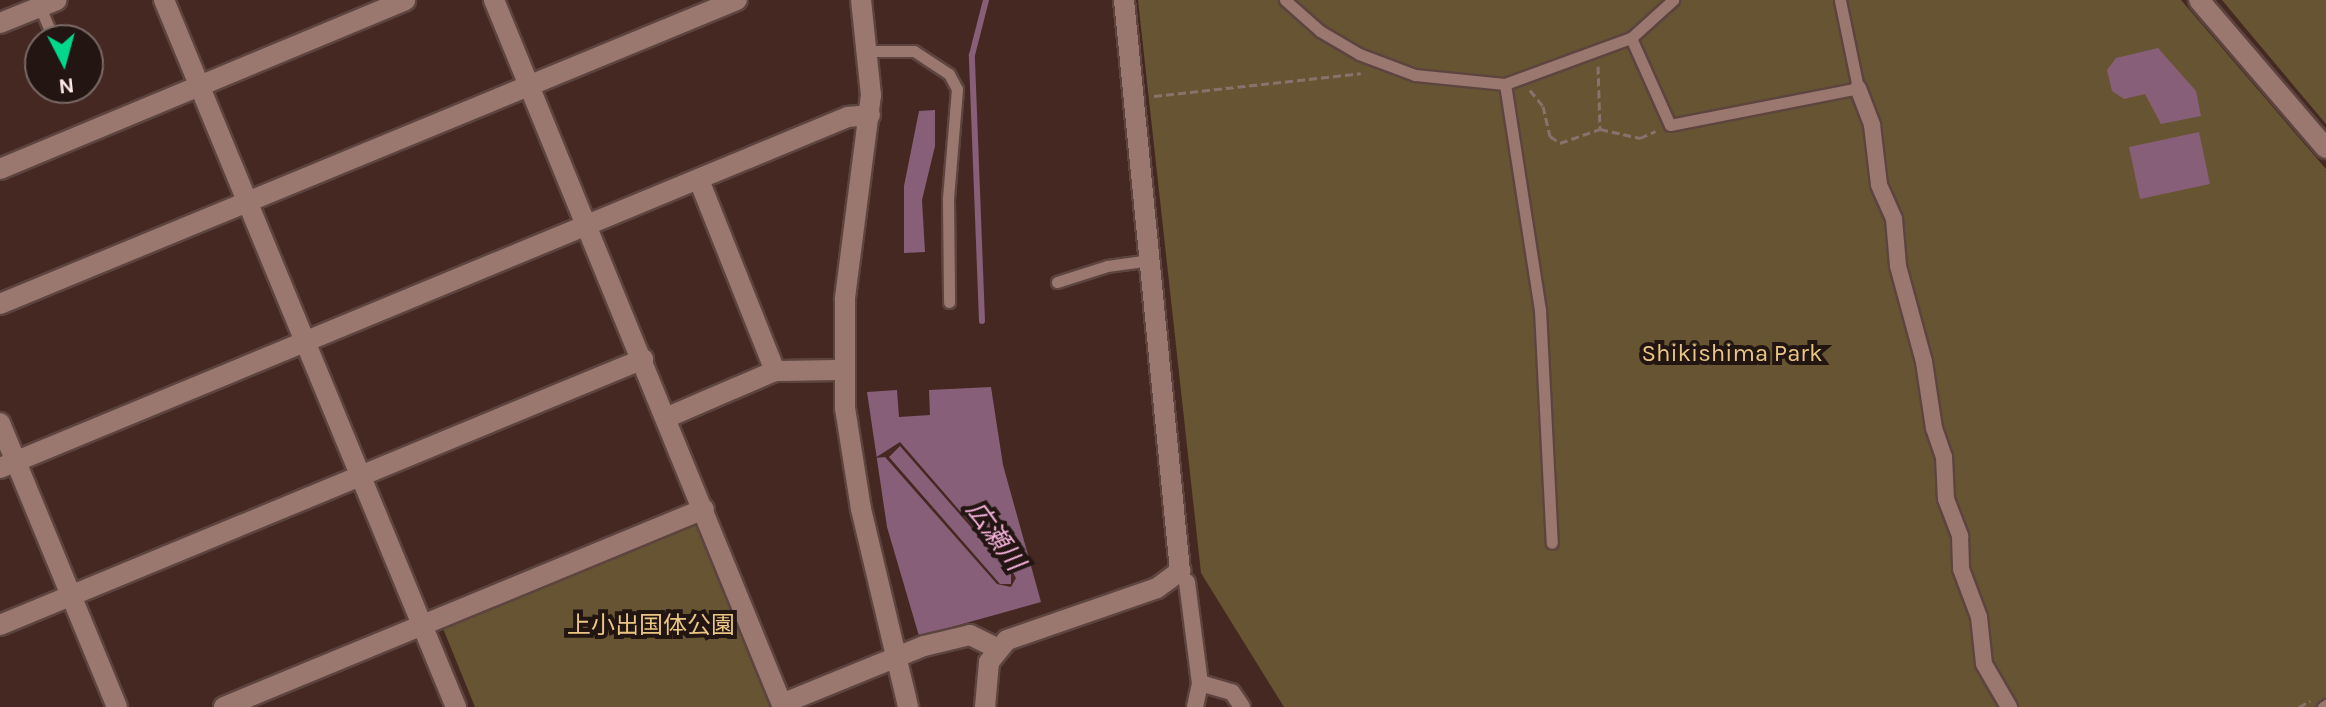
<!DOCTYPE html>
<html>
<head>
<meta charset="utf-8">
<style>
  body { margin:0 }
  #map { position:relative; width:2326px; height:707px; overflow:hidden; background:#452822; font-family:Karla,"Noto Sans JP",sans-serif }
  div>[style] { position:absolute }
  .green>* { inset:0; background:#665432 }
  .water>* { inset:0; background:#885f78 }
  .pier>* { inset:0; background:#452822 }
  .stream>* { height:6px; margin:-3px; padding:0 3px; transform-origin:3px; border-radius:3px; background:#885f78 }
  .path>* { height:3px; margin-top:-1.5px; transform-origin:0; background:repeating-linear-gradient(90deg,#8b716c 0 8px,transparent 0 12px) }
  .roads { filter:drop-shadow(2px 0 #5d443f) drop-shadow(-2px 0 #5d443f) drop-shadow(0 2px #5d443f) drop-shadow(0 -2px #5d443f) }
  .service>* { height:11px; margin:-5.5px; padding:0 5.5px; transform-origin:5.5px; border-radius:5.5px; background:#9a7870 }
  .pedestrian>* { height:16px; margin:-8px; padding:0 8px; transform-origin:8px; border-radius:8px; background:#9a7870 }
  .minor>* { height:20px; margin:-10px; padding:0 10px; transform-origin:10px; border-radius:10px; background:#9a7870 }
  .tertiary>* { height:20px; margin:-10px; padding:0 10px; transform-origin:10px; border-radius:10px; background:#9a7870 }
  span { translate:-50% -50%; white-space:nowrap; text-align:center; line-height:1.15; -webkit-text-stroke:8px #221512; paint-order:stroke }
  .park-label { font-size:24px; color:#e9c683 }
  .water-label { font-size:26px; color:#f4b1da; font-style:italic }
  .north { position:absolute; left:24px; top:24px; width:80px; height:80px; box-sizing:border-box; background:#221512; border:2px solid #7a6a66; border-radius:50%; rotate:174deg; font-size:22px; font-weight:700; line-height:32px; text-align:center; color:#fde9e5 }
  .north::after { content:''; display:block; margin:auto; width:28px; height:36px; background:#00d98c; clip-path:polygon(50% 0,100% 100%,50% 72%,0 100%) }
</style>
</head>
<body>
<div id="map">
  <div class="green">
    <div style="clip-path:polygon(1138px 0,2181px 0,2326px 169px,2326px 707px,1284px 707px,1201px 573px)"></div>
    <div style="clip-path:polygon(2222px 0,2326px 0,2326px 124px,2247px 30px)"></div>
    <div style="clip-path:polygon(697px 519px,772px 707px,475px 707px,442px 626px)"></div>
  </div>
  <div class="water">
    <div style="clip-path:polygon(2158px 48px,2196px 91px,2201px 116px,2161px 124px,2145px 94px,2124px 99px,2112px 91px,2107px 70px,2116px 58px)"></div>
    <div style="clip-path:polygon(935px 110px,935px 146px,922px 200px,925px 252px,904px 253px,904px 186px,919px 111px)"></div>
    <div style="clip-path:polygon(2199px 132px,2210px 184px,2140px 199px,2129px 147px)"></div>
    <div style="clip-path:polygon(991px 387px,1003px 465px,1041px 602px,919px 636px,887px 527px,867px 392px,897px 390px,899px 417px,930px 415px,929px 390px)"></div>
  </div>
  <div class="pier">
    <div style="clip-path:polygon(evenodd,900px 442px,1012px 571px,1016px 578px,1011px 587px,997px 584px,885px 457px,875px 458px,900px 442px,900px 446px,1011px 573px,1011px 584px,1000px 584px,889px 457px,900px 446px)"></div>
  </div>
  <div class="stream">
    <div style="left:982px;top:321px;width:266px;rotate:-92.2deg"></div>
    <div style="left:972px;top:55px;width:57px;rotate:-75.7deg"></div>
  </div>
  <div class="path">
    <div style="left:1598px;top:66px;width:63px;rotate:88.2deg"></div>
    <div style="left:1530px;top:90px;width:21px;rotate:51deg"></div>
    <div style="left:1543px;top:106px;width:31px;rotate:77deg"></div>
    <div style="left:1550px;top:136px;width:12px;rotate:35deg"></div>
    <div style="left:1560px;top:143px;width:42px;rotate:-19.3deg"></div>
    <div style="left:1600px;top:129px;width:41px;rotate:12.7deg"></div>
    <div style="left:1640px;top:138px;width:17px;rotate:-24deg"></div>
    <div style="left:1154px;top:96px;width:208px;rotate:-6.3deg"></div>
    <div style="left:2299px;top:707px;width:13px;rotate:-29deg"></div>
  </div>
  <div class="roads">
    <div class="service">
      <div style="left:1285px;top:0;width:47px;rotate:41.5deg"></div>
      <div style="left:1320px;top:31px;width:45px;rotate:30.5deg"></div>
      <div style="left:1359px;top:54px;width:60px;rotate:20.6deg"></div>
      <div style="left:1415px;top:75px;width:90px;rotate:5.7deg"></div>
      <div style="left:1505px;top:84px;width:134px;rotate:-20.1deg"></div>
      <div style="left:1631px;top:38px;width:57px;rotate:-42.1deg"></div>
      <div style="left:40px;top:7px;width:36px;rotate:67deg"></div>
      <div style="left:1631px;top:38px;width:95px;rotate:65.9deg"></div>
      <div style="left:1670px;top:125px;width:192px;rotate:-11.1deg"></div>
      <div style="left:1858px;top:88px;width:90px;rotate:-101.6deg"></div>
      <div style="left:869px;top:51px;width:45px"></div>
      <div style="left:914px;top:51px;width:42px;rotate:33.3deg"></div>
      <div style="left:949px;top:74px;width:17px;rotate:62deg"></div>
      <div style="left:957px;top:89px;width:110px;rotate:94.7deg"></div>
      <div style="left:948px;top:199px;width:103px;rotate:89.4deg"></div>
      <div style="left:1505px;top:84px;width:229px;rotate:81.2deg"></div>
      <div style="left:1540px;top:310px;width:233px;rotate:87.1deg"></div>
      <div style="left:1057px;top:282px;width:52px;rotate:-17.7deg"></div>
      <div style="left:1107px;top:266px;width:44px;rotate:-7.8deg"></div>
      <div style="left:2323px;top:707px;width:4px;rotate:-34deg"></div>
    </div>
    <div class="pedestrian">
      <div style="left:1858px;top:88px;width:40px;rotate:69deg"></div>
      <div style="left:1872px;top:125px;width:60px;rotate:83.3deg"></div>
      <div style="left:1879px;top:185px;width:37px;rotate:66deg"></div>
      <div style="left:1894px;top:219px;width:47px;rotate:85.1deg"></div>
      <div style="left:1898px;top:266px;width:99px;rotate:74.8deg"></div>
      <div style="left:1924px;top:362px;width:67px;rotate:81.4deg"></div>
      <div style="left:1934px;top:428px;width:31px;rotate:71deg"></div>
      <div style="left:1944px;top:457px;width:42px;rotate:87.3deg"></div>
      <div style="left:1946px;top:499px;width:40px;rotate:69deg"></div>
      <div style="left:1960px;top:536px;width:33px;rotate:88deg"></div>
      <div style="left:1961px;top:569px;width:51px;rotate:69.4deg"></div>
      <div style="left:1979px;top:617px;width:47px;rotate:83.9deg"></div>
      <div style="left:1984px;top:664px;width:50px;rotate:59.8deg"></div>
      <div style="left:1187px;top:582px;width:102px;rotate:82.7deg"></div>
      <div style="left:1200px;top:683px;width:33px;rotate:16deg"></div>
      <div style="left:1232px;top:692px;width:18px;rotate:56deg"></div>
      <div style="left:1195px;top:707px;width:25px;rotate:-78deg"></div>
    </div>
    <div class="minor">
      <div style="left:494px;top:0;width:764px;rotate:67.77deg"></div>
      <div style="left:0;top:23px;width:61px;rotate:-22deg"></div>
      <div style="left:0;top:169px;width:439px;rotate:-22.6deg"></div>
      <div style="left:699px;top:180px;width:206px;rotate:68.3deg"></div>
      <div style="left:668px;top:417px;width:116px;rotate:-23.3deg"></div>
      <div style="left:775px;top:371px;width:67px;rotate:-0.9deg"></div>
      <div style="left:0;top:423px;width:307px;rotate:67.6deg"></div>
      <div style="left:0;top:468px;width:918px;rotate:-22.49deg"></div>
      <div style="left:848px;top:117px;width:22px;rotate:-5deg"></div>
      <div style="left:0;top:625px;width:696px;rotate:-22.47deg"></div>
      <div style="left:784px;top:703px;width:151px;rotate:-22.2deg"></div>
      <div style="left:924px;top:646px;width:47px;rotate:-13.4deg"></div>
      <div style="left:970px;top:635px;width:30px;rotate:26deg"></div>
      <div style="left:224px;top:707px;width:519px;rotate:-22.42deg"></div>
    </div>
    <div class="tertiary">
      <div style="left:164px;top:0;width:765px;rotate:67.56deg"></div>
      <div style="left:861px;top:0;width:96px;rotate:84deg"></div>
      <div style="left:871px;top:95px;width:206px;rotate:97.3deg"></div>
      <div style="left:845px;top:299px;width:109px;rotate:90deg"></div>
      <div style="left:845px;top:408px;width:102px;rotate:81deg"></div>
      <div style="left:861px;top:509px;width:204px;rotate:76.6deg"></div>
      <div style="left:2199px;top:0;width:195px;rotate:49.4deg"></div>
      <div style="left:0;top:304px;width:797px;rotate:-22.42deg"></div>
      <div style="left:985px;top:707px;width:45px;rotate:-84.9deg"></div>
      <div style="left:989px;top:662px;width:28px;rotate:-51deg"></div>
      <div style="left:1007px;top:640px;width:159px;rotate:-19.1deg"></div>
      <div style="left:1157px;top:588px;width:29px;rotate:-36deg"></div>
      <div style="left:1180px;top:571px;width:574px;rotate:-95.6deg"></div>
    </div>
  </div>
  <div class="park-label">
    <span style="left:1732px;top:354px">Shikishima Park</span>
    <span style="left:651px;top:626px">上小出国体公園</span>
  </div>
  <div class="water-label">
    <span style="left:995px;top:536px;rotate:54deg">広瀬川</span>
  </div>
  <div class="north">N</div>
</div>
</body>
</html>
